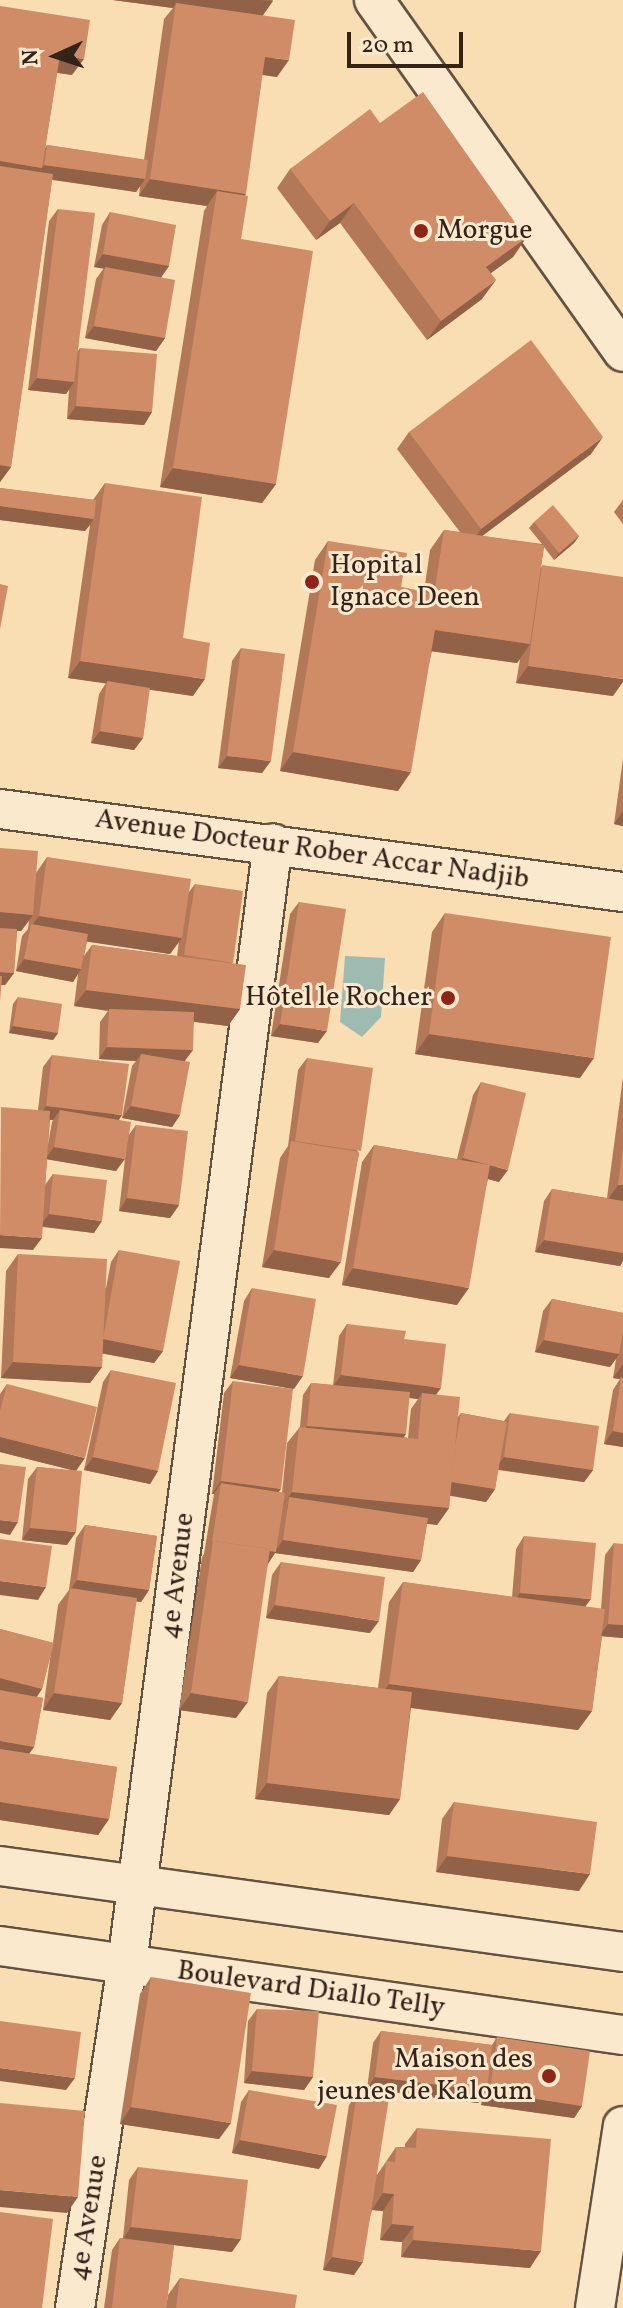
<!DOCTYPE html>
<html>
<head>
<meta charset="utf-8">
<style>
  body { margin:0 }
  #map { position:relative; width:623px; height:2308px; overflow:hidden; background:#f9ddb3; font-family:Vollkorn,serif }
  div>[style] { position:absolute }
  .water>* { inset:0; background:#9ebbb1 }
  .roads { filter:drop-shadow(2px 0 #645240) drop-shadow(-2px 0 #645240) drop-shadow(0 2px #645240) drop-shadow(0 -2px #645240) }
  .minor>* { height:38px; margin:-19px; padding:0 19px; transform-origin:19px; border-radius:19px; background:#fbe9ce }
  .wall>* { inset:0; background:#b27858 }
  .shaded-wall>* { inset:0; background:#916247 }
  .building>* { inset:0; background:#cf8c66 }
  .dots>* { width:22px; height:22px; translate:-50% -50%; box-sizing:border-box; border:4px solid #fbe9ce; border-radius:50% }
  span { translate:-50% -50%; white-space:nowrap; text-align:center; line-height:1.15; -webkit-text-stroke:6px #fbe9ce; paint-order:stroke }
  .poi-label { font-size:28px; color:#33231a }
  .left { translate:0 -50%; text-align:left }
  .right { translate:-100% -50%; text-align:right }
  .street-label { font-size:28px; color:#33231a }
  .north { position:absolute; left:16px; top:16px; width:80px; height:80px; -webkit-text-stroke:6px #fbe9ce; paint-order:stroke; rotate:267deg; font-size:22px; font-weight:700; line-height:32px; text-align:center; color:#33231a }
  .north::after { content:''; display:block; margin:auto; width:28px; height:36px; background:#33231a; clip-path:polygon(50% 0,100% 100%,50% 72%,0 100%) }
  .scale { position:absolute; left:347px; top:32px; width:116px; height:36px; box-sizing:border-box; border:4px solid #33231a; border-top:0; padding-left:10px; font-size:24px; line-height:28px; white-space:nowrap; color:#33231a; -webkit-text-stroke:6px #fbe9ce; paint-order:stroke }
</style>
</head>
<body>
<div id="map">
  <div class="water">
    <div style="clip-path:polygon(345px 956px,385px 958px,381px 1017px,362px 1037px,340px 1022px)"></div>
  </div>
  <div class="roads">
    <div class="minor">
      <div style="left:374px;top:0;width:431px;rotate:54.7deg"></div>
      <div style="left:0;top:809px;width:629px;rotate:7.59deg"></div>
      <div style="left:0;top:1866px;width:629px;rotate:7.86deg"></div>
      <div style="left:0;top:1946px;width:629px;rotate:8.13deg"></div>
      <div style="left:75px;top:2308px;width:348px;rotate:-81.4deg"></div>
      <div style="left:127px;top:1964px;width:1130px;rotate:-82.58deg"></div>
      <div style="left:595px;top:2308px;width:184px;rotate:-81.3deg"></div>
    </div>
  </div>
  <div class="wall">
    <div style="clip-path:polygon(113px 0,273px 0,263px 15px,277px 77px,262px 75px,244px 195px,241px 239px,276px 484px,262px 503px,160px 487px,204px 211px,207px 206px,139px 196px,140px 186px,136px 192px,52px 180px,11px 467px,0 482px,0 6px,72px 75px,57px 73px,45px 148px,47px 145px,144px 160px,164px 19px,173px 8px)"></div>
    <div style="clip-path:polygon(380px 123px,526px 238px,513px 257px,491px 273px,482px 299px,427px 340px,340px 223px,316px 240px,277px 188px,290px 169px)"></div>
    <div style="clip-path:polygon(58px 209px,78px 351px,80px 348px,152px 412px,144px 425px,67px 419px,69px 389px,66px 394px,28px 390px,49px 221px)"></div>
    <div style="clip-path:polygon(110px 212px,169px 266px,161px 277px,165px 338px,156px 351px,85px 338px,96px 279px,104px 268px,94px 267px,102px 225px)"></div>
    <div style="clip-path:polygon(409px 432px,591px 454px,482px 536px,542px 544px,529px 528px,534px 522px,579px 536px,574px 543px,554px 560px,544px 547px,541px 566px,613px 696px,516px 683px,520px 659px,517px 663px,432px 651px,398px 791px,280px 771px,315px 560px,328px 541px,401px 587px,424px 592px,430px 550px,444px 530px,460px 532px,397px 449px)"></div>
    <div style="clip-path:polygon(105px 483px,183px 638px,193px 696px,149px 689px,143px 738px,134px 750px,91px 743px,99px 694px,106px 683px,68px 678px,90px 525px,85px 531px,0 520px,0 488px,93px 500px)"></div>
    <div style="clip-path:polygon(623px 500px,623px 524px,614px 512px)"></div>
    <div style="clip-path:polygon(241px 648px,262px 773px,218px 768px,232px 661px)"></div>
    <div style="clip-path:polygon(623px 759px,623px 826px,614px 824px)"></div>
    <div style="clip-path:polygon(evenodd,0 848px,36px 873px,47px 857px,189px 892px,195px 884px,232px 963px,240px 1009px,228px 1026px,194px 1022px,185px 1061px,180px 1115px,172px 1127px,122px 1118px,132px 1066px,136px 1061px,99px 1059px,100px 1022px,108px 1011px,74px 1006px,78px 974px,73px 982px,16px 971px,22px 936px,28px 929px,29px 921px,21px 931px,17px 931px,14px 973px,5px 985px,1px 985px,0 848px,87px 941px,170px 954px,179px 941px,177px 956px,92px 945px,84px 956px,87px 941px)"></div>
    <div style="clip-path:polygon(299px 902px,318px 1043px,271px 1036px,290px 914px)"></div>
    <div style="clip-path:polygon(445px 913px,580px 1078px,415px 1054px,432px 932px)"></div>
    <div style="clip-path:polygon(18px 997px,58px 1033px,53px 1040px,9px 1033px,13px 1004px)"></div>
    <div style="clip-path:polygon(evenodd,52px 1055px,119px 1120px,128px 1136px,136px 1125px,179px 1205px,170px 1218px,119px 1211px,126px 1150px,116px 1171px,47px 1159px,45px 1185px,53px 1174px,94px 1233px,42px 1227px,33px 1250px,38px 1110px,43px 1067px,52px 1055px,50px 1120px,53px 1120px,52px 1122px,48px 1145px,50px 1120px)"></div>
    <div style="clip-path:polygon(307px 1058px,359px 1154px,329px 1278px,262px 1267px,280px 1158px,288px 1146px,298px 1070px)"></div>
    <div style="clip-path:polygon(623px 1077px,623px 1261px,620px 1266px,535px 1252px,544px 1201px,552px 1189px,607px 1198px)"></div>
    <div style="clip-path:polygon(481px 1082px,499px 1182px,488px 1179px,457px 1305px,342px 1285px,362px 1162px,374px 1145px,457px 1159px,473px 1095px)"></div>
    <div style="clip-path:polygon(119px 1250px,163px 1351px,154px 1363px,102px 1353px,102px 1367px,90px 1383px,1px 1378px,6px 1271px,18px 1254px,106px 1288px,111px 1262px)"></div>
    <div style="clip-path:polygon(252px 1288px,294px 1389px,230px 1378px,244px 1301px)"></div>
    <div style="clip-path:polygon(552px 1299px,623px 1313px,623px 1447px,604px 1444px,613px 1390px,620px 1379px,613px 1378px,616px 1359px,610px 1367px,535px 1352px,543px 1311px)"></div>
    <div style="clip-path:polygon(evenodd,347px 1324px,404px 1339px,436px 1394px,458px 1417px,461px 1413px,504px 1421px,510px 1413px,593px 1470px,584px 1482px,498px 1470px,495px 1489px,486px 1502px,450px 1495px,449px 1508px,437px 1525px,427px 1523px,421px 1560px,413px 1572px,275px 1553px,268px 1563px,236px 1718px,179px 1710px,202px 1557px,204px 1554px,214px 1494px,212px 1494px,224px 1393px,233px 1381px,279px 1492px,282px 1493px,287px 1443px,300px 1427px,303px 1395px,311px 1383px,333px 1385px,339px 1336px,347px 1324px,409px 1398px,418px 1399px,411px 1409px,408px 1438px,404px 1437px,409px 1398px)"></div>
    <div style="clip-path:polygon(111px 1370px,158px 1471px,150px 1484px,84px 1470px,103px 1382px)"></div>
    <div style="clip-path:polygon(7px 1384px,76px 1471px,67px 1545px,22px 1540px,28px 1479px,37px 1467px,75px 1471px,0 1452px,0 1394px)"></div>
    <div style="clip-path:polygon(85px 1525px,157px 1536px,149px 1590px,141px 1602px,136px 1601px,122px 1703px,110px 1720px,43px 1710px,51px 1652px,42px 1689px,37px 1697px,43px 1698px,34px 1747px,29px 1754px,117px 1767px,109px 1819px,98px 1835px,0 1820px,0 1629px,53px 1643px,58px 1605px,69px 1590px,76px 1538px)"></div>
    <div style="clip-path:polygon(524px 1536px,586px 1607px,601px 1609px,605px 1555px,614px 1543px,623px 1638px,602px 1636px,592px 1711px,578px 1730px,411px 1708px,400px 1799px,389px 1815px,255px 1799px,267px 1693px,279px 1676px,378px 1688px,389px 1602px,403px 1582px,512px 1597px,516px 1549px)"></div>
    <div style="clip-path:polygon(281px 1562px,370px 1633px,266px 1618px,272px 1575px)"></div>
    <div style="clip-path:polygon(454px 1802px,579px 1891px,436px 1872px,442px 1819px)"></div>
    <div style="clip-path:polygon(151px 1977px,219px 2139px,120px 2124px,140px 1994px)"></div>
    <div style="clip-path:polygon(257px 2009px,313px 2077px,304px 2090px,244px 2083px,248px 2021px)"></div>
    <div style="clip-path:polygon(381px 2031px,492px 2045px,497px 2037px,582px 2106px,574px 2118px,481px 2105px,482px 2097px,478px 2103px,367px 2089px,373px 2043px)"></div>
    <div style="clip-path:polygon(249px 2090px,319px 2169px,232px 2153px,241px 2102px)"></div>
    <div style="clip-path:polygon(357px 2093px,377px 2175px,396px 2147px,405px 2147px,405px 2144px,417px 2128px,530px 2268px,401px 2257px,402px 2242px,380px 2240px,383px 2211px,372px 2210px,354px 2275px,323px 2270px,349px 2105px)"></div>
    <div style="clip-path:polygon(138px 2167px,232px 2252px,174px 2245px,166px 2308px,104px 2308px,112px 2250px,120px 2238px,123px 2238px,129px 2180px)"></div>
    <div style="clip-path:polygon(180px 2278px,295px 2308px,166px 2308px,168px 2295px)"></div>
  </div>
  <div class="shaded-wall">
    <div style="clip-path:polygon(113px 0,260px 0,273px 1px,261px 18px,176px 3px,173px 8px)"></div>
    <div style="clip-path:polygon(60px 55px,84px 59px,72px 75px,48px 71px)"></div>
    <div style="clip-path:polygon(265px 57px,289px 60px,277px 77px,253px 73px)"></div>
    <div style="clip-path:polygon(0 161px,42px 168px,30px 185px,0 180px)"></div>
    <div style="clip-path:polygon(44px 165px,145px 179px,136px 192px,36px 177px)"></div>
    <div style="clip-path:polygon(150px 179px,246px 194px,234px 210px,217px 191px,207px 206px,139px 196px)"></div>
    <div style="clip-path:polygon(354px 203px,340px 223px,316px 240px,330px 221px)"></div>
    <div style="clip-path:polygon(526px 238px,513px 257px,473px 286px,486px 267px)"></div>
    <div style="clip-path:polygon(103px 254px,169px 266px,160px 279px,94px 267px)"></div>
    <div style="clip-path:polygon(496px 280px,482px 299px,427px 340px,441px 321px)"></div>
    <div style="clip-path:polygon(94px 326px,165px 338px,156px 351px,85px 338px)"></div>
    <div style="clip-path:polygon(37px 378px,74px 382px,66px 394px,28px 390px)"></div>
    <div style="clip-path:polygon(76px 406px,152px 412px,144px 425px,67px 419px)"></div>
    <div style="clip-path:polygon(603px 437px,591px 454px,469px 546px,481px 529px)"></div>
    <div style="clip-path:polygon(0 465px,11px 467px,0 482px)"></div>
    <div style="clip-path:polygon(173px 468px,276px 484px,262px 503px,160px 487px)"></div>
    <div style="clip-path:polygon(0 506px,94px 519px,85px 531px,0 520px)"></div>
    <div style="clip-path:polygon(579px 536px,574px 543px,554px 560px,559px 553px)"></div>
    <div style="clip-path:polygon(435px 630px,530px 644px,517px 663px,422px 650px)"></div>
    <div style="clip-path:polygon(80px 661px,205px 679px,193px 696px,68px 678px)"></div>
    <div style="clip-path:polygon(528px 666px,623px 679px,623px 682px,613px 696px,516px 683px)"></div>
    <div style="clip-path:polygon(100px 731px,143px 738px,134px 750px,91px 743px)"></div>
    <div style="clip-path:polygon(293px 752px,411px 772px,398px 791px,280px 771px)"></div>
    <div style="clip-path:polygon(227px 756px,271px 761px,262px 773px,218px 768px)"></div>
    <div style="clip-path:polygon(623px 811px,623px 826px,614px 824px)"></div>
    <div style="clip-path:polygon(0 912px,33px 915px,21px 931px,0 930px)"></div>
    <div style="clip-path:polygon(39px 916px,182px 938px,170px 954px,29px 933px,30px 928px)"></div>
    <div style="clip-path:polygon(24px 959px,81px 969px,73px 982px,16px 971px)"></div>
    <div style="clip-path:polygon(0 972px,14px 973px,5px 985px,0 985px)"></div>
    <div style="clip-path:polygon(86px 990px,240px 1009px,228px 1026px,74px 1006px)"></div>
    <div style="clip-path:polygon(280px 1024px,327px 1031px,318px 1043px,271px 1036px)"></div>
    <div style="clip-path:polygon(13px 1026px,58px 1033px,53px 1040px,9px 1033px)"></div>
    <div style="clip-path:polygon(429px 1034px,594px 1058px,580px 1078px,415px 1054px)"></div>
    <div style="clip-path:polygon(107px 1047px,193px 1050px,184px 1062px,141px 1054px,136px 1061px,99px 1059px)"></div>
    <div style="clip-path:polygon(46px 1106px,122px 1115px,114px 1128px,60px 1110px,53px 1120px,37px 1118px)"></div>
    <div style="clip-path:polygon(131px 1106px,180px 1115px,172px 1127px,122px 1118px)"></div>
    <div style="clip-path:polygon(54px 1147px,125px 1159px,116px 1171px,45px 1159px)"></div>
    <div style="clip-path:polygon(463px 1158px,508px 1170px,499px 1182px,454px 1170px)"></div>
    <div style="clip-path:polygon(618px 1185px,623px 1185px,623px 1203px,607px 1201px)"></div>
    <div style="clip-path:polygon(127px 1198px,179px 1205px,170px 1218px,119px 1211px)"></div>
    <div style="clip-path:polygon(49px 1214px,102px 1221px,94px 1233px,40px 1226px)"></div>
    <div style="clip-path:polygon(0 1235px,42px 1238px,33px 1250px,0 1248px)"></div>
    <div style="clip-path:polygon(544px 1240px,623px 1253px,623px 1261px,620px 1266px,535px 1252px)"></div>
    <div style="clip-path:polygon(274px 1250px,341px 1262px,329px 1278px,262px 1267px)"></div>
    <div style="clip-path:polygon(353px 1268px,469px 1288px,457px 1305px,342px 1285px)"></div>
    <div style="clip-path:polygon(103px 1339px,163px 1351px,154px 1363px,94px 1352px)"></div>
    <div style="clip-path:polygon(544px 1340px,619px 1354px,610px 1367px,535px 1352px)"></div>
    <div style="clip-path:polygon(13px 1362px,102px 1367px,90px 1383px,1px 1378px)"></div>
    <div style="clip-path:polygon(623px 1364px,623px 1380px,621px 1377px,620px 1379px,613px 1378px)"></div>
    <div style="clip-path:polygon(239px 1365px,303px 1376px,294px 1389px,230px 1378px)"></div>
    <div style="clip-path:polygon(341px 1375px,441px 1388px,432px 1400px,422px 1393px,418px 1399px,332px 1388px)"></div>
    <div style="clip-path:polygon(307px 1426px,406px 1434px,397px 1447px,298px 1438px)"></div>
    <div style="clip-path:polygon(613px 1431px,623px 1433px,623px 1447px,604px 1444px)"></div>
    <div style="clip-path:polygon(0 1437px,85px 1458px,76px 1471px,0 1452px)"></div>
    <div style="clip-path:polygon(93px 1457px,158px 1471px,150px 1484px,84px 1470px)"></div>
    <div style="clip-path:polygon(504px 1457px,593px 1470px,584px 1482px,495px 1469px)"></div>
    <div style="clip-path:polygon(221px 1481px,281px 1489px,272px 1501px,221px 1483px,214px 1494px,212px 1494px)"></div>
    <div style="clip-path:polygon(449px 1481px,495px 1489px,486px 1502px,440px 1494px)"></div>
    <div style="clip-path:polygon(292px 1492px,449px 1508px,437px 1525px,287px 1509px,289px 1497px,280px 1509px)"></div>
    <div style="clip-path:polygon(0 1520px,18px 1522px,10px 1535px,0 1533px)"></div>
    <div style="clip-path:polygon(30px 1528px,76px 1532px,67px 1545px,22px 1540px)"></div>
    <div style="clip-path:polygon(283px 1540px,421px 1560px,413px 1572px,275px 1553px,268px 1564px,213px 1542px,275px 1551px)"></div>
    <div style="clip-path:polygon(77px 1580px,149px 1590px,141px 1602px,69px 1592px)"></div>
    <div style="clip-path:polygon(0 1581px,46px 1587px,38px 1600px,0 1595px)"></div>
    <div style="clip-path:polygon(520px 1593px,591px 1599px,582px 1611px,511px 1606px)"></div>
    <div style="clip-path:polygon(275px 1605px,379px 1621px,370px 1633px,266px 1618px)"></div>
    <div style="clip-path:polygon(608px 1624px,623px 1625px,623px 1638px,599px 1636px)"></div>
    <div style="clip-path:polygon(0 1678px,42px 1689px,33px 1701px,0 1693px)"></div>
    <div style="clip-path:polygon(389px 1684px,592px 1711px,578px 1730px,376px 1703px)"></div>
    <div style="clip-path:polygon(54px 1693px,122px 1703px,110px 1720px,43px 1710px)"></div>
    <div style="clip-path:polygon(191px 1693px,248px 1702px,236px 1718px,179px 1710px)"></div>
    <div style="clip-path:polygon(0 1741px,34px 1747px,25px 1759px,0 1755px)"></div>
    <div style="clip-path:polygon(267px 1783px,400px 1799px,389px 1815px,255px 1799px)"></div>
    <div style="clip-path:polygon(0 1802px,109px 1819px,98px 1835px,0 1820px)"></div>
    <div style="clip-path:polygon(447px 1856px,590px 1874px,579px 1891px,436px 1872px)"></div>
    <div style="clip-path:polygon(0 2068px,75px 2078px,66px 2090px,0 2081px)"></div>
    <div style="clip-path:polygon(252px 2071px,313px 2077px,304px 2090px,244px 2083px)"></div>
    <div style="clip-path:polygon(375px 2077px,487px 2091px,478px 2103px,367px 2089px)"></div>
    <div style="clip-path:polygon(490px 2092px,582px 2106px,574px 2118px,481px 2105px)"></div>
    <div style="clip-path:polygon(131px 2107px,231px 2123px,219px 2139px,120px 2124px)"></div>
    <div style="clip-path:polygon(240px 2140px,327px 2156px,319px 2169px,232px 2153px)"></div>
    <div style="clip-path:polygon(0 2190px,78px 2197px,67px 2213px,0 2207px)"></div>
    <div style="clip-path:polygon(383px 2193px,394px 2194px,383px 2211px,372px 2210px)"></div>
    <div style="clip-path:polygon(392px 2224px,414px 2226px,402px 2242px,380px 2240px)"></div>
    <div style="clip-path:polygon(131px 2227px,241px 2239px,232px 2252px,123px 2239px)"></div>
    <div style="clip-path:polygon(413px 2240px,541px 2251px,530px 2268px,401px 2257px)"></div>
    <div style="clip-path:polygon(332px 2257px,363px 2262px,354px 2275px,323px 2270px)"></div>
  </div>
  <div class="building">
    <div style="clip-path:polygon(176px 3px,295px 20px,289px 60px,265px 57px,246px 194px,150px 179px)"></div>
    <div style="clip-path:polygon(0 6px,90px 20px,84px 59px,60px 55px,42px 168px,0 161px)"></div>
    <div style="clip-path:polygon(423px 92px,526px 238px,486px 267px,496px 280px,441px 321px,354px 203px,330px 221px,290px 169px,370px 109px,380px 123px)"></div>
    <div style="clip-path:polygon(47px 145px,148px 160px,145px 179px,44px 165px)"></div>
    <div style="clip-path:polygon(0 166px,53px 174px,11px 467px,0 465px)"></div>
    <div style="clip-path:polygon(217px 191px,248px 196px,241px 239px,313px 251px,276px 484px,173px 468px)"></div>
    <div style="clip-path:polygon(58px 209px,95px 213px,74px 382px,37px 378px)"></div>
    <div style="clip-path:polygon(110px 212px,176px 225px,169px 266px,103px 254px)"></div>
    <div style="clip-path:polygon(105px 267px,175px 280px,165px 338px,94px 326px)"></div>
    <div style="clip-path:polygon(531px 340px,603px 437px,481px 529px,409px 432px)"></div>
    <div style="clip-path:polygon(80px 348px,157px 354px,152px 412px,76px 406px)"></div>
    <div style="clip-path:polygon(105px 483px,202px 497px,183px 638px,210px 643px,205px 679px,80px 661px)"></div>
    <div style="clip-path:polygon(0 488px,96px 500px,94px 519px,0 506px)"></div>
    <div style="clip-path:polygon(553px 505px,579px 536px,559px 553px,534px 522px)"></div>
    <div style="clip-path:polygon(444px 530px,544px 545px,530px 644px,435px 630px,411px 772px,293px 752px,328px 541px,407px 553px,401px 587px,434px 594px)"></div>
    <div style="clip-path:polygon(542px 565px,623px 577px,623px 679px,528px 666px)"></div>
    <div style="clip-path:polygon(0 584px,8px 586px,0 629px)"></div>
    <div style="clip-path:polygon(241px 648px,285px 654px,271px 761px,227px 756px)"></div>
    <div style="clip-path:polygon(107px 681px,150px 688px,143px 738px,100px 731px)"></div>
    <div style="clip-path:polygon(0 848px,38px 851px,33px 915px,0 912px)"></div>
    <div style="clip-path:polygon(47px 857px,191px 879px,182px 938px,39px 916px)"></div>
    <div style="clip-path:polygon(195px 884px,243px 891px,233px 963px,184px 955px)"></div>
    <div style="clip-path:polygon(299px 902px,346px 909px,327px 1031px,280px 1024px)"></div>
    <div style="clip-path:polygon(445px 913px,611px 937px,594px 1058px,429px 1034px)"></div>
    <div style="clip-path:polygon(31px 924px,88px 934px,81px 969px,24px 959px)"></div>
    <div style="clip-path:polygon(0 928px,17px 929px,14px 973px,0 972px)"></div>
    <div style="clip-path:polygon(92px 945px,246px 965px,240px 1009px,86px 990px)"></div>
    <div style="clip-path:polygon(0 976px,2px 976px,0 1002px)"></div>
    <div style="clip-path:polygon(18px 997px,62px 1004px,58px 1033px,13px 1026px)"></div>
    <div style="clip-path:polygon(109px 1009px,194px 1012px,193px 1050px,107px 1047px)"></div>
    <div style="clip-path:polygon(141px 1054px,190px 1062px,180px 1115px,131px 1106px)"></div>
    <div style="clip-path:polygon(52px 1055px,129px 1064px,122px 1115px,46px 1106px)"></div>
    <div style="clip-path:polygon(307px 1058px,373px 1068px,361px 1151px,295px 1141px)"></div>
    <div style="clip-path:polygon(481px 1082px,526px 1093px,508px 1170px,463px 1158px)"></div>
    <div style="clip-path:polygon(1px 1107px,50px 1111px,42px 1238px,0 1235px)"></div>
    <div style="clip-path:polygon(60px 1110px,131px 1122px,125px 1159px,54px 1147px)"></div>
    <div style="clip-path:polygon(136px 1125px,188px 1131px,179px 1205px,127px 1198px)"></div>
    <div style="clip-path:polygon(291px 1141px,359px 1152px,341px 1262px,274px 1250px)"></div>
    <div style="clip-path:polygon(374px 1145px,490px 1165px,469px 1288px,353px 1268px)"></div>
    <div style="clip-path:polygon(623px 1147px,623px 1185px,618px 1185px)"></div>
    <div style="clip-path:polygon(53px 1174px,107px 1180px,102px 1221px,49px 1214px)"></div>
    <div style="clip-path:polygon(552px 1189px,623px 1201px,623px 1253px,544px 1240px)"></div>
    <div style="clip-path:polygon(119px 1250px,180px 1261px,163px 1351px,103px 1339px)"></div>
    <div style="clip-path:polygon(18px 1254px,107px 1259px,102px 1367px,13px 1362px)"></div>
    <div style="clip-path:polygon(252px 1288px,316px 1299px,303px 1376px,239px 1365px)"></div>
    <div style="clip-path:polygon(552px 1299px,623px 1313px,623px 1332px,619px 1354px,544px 1340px)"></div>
    <div style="clip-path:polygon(347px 1324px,406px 1331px,404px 1339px,446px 1344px,441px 1388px,341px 1375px)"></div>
    <div style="clip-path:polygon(111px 1370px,176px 1383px,158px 1471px,93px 1457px)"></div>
    <div style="clip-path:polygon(621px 1377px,623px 1378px,623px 1433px,613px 1431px)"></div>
    <div style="clip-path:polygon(233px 1381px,293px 1389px,281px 1489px,221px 1481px)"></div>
    <div style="clip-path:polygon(311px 1383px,410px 1392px,406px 1434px,307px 1426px)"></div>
    <div style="clip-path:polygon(7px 1384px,97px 1407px,85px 1458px,0 1437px,0 1411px)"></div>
    <div style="clip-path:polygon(422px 1393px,460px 1397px,449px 1508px,292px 1492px,299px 1427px,418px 1439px)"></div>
    <div style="clip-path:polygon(461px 1413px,507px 1422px,495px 1489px,451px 1482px,455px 1446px)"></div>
    <div style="clip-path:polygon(510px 1413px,599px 1426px,593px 1470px,504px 1457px)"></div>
    <div style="clip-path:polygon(0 1464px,26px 1467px,18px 1522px,0 1520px)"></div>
    <div style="clip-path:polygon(37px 1467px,82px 1471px,76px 1532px,30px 1528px)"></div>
    <div style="clip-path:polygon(221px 1483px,285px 1493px,276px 1552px,270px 1551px,270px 1549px,213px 1541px,212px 1542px)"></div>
    <div style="clip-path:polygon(289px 1497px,428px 1518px,421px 1560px,283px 1540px)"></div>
    <div style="clip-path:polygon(85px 1525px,157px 1536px,149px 1590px,77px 1580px)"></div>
    <div style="clip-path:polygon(524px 1536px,596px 1543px,591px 1599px,520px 1593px)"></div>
    <div style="clip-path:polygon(0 1539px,52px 1546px,46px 1587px,0 1581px)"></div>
    <div style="clip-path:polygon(213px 1541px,270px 1549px,248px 1702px,191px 1693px)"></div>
    <div style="clip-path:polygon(614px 1543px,623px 1544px,623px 1625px,608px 1624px)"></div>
    <div style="clip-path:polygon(281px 1562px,385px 1577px,379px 1621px,275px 1605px)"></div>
    <div style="clip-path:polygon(403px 1582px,605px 1609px,592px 1711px,389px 1684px)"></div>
    <div style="clip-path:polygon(70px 1588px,137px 1598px,122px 1703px,54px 1693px)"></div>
    <div style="clip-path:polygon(0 1629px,54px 1643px,42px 1689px,0 1678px)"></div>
    <div style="clip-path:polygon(279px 1676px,412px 1692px,400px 1799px,267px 1783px)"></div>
    <div style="clip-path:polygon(0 1690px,43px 1698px,34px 1747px,0 1741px)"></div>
    <div style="clip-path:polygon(0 1749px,117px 1767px,109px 1819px,0 1802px)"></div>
    <div style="clip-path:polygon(454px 1802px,597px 1822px,590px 1874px,447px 1856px)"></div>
    <div style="clip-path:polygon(151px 1977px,251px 1993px,231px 2123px,131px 2107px)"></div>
    <div style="clip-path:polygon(257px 2009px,319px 2011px,313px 2077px,252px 2071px)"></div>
    <div style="clip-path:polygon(0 2021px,81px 2032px,75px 2078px,0 2068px)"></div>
    <div style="clip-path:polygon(381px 2031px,492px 2045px,487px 2091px,375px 2077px)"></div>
    <div style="clip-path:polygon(497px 2037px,590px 2051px,582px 2106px,490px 2092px)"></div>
    <div style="clip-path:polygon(249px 2090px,337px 2105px,327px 2156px,240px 2140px)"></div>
    <div style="clip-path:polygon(357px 2093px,389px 2098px,363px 2262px,332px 2257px)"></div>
    <div style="clip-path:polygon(0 2103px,85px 2111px,78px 2197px,0 2190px)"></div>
    <div style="clip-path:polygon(417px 2128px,551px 2139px,541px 2251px,413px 2240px,414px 2226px,392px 2224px,394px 2194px,383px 2193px,386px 2161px,395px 2162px,396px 2147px,416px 2148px)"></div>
    <div style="clip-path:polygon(138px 2167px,248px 2180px,241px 2239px,131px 2227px)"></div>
    <div style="clip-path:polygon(0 2212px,53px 2219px,42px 2308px,0 2308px)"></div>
    <div style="clip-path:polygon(120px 2238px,174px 2245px,166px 2308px,112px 2308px)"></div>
    <div style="clip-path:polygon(180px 2278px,297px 2295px,295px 2308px,176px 2308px)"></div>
  </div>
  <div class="dots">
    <div style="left:421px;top:231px;background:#8f2418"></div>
    <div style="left:312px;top:582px;background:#8f2418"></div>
    <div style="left:448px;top:998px;background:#8f2418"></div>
    <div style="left:549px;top:2076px;background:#8f2418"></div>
  </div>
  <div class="poi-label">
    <span class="left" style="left:437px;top:231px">Morgue</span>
    <span class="left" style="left:330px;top:582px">Hopital<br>Ignace Deen</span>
    <span class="right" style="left:432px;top:998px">Hôtel le Rocher</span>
    <span class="right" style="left:533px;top:2076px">Maison des<br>jeunes de Kaloum</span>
  </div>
  <div class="street-label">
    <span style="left:312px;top:850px;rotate:8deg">Avenue Docteur Rober Accar Nadjib</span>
    <span style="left:178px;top:1576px;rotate:-83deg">4e Avenue</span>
    <span style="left:311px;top:1990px;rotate:8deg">Boulevard Diallo Telly</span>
    <span style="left:89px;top:2218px;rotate:-81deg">4e Avenue</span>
  </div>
  <div class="north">N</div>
  <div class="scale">20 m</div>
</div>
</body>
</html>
